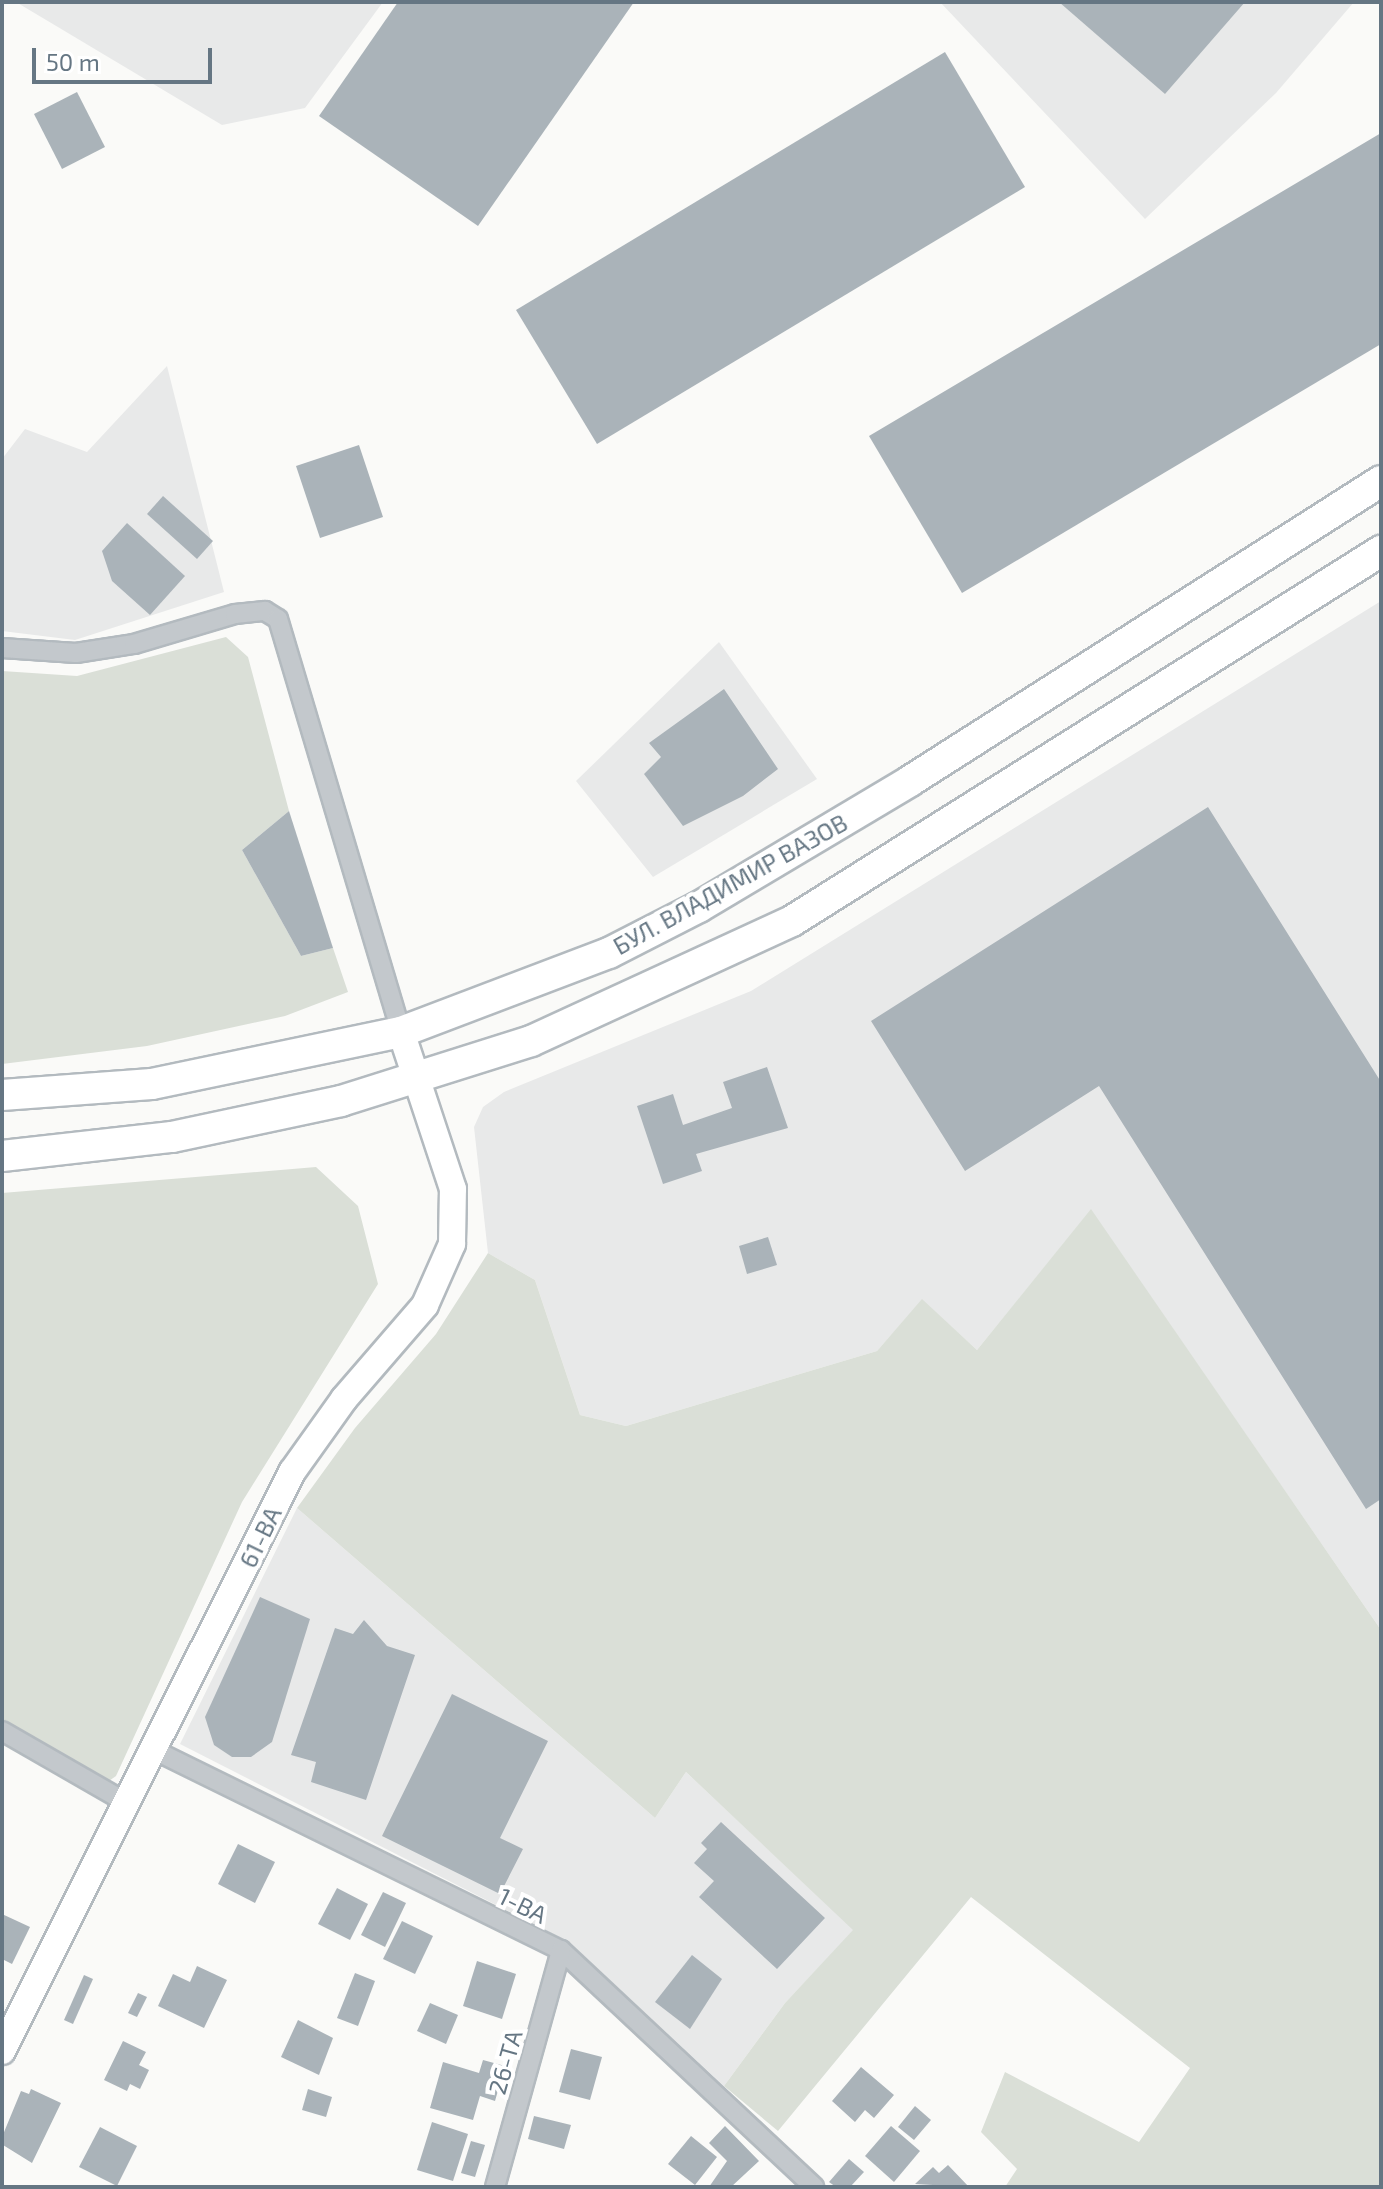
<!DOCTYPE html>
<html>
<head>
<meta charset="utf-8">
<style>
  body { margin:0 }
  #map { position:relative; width:1383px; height:2189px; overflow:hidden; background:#fafaf8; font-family:"Exo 2",sans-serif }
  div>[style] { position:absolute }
  .built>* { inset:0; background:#e8e9e9 }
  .green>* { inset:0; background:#dadfd7 }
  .building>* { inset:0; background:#aab3b9 }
  .roads { filter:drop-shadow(2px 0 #b3babf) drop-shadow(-2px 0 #b3babf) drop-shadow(0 2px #b3babf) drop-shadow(0 -2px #b3babf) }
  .street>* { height:18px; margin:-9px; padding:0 9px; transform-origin:9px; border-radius:9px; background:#c3c8cc }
  .secondary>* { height:26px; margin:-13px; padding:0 13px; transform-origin:13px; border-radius:13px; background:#fff }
  .primary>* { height:30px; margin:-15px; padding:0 15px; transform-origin:15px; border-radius:15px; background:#fff }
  span { translate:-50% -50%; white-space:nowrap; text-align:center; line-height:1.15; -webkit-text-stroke:8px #fff; paint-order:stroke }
  .street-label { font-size:24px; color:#657683 }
  .frame { position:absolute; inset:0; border:4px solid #657683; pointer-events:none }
  .scale { position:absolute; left:32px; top:48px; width:180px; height:36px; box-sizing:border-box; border:4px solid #657683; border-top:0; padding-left:10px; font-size:24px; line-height:28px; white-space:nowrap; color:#657683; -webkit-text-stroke:6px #fff; paint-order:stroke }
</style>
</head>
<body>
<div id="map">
  <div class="built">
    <div style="clip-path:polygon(16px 2px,383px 2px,305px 108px,222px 125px)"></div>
    <div style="clip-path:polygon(940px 2px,1354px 2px,1276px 93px,1145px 219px)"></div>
    <div style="clip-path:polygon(167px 366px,224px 592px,75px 640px,2px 631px,2px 459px,25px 429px,87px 452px)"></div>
    <div style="clip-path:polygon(1381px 601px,1381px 1630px,1091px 1210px,977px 1350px,922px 1300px,877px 1351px,626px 1426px,580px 1415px,535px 1280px,488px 1253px,474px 1127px,483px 1107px,504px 1092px,751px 991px)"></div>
    <div style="clip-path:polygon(719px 642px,817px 779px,653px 877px,576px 781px)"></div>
    <div style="clip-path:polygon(297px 1508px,655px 1818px,686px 1772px,854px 1930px,785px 2003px,724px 2086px,569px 1942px,180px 1744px)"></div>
  </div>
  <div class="green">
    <div style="clip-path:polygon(226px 637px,248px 657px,289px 811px,242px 850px,301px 956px,333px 948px,348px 992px,285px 1016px,147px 1046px,2px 1064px,2px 671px,77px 676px)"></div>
    <div style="clip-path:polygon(316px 1167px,358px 1206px,378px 1284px,242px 1502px,116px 1776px,106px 1783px,2px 1723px,2px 1193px)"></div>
    <div style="clip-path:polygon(1091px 1209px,1381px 1630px,1381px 2187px,1005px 2187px,1017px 2169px,981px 2132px,1005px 2072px,1139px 2142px,1190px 2068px,971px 1897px,778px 2131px,724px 2086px,785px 2003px,853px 1930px,686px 1772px,655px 1818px,297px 1508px,355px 1428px,436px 1334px,488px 1253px,535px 1280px,580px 1415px,626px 1426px,877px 1351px,922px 1299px,977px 1350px)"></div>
  </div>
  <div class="building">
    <div style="clip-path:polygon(398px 2px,634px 2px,478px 226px,319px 116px)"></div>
    <div style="clip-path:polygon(1059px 2px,1245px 2px,1165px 94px)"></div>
    <div style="clip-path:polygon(945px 52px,1025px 187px,597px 444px,516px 310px)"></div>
    <div style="clip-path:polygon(77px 92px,105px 147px,62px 169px,34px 114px)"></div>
    <div style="clip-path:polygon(1381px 133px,1381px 344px,962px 593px,869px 436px)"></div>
    <div style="clip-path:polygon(359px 445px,383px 517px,320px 538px,296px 466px)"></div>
    <div style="clip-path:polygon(163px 496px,213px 541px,197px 559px,147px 514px)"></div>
    <div style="clip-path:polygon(127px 523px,185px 576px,150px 615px,112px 581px,102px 551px)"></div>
    <div style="clip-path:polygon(724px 689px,778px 769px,743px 796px,683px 826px,644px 774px,661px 757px,649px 743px)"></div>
    <div style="clip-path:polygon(1208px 807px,1381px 1082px,1381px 1499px,1366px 1509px,1099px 1086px,965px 1171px,871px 1021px)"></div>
    <div style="clip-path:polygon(289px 811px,333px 948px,301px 956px,242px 850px)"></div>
    <div style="clip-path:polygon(767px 1067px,788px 1128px,696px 1154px,702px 1171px,663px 1184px,637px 1106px,673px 1094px,683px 1125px,732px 1108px,723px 1082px)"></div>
    <div style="clip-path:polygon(768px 1237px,777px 1265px,747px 1274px,739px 1246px)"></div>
    <div style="clip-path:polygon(260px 1597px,310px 1619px,272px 1742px,251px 1757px,232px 1757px,214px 1745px,205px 1717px)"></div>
    <div style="clip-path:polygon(364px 1620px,387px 1646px,415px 1655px,366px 1800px,311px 1782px,316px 1762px,291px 1755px,335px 1628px,353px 1634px)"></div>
    <div style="clip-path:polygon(452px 1694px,548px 1741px,500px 1838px,523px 1849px,500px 1894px,382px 1836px)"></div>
    <div style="clip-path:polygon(721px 1822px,825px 1918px,777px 1969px,699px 1897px,714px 1881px,694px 1863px,707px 1849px,701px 1843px)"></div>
    <div style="clip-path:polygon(238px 1844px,275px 1862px,255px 1903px,218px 1884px)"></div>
    <div style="clip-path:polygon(337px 1888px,368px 1904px,350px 1940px,318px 1924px)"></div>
    <div style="clip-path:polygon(383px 1892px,406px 1903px,385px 1947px,361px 1935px)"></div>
    <div style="clip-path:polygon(2px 1914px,30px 1927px,12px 1964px,2px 1959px)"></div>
    <div style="clip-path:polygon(402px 1921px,433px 1936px,415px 1974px,383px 1959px)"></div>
    <div style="clip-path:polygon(692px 1955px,722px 1979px,690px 2029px,655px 2002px)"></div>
    <div style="clip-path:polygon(477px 1961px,516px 1974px,502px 2019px,463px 2006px)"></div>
    <div style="clip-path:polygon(197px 1966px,227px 1980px,204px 2028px,158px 2006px,173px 1974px,190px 1982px)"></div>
    <div style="clip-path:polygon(355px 1973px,375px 1981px,358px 2026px,337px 2018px)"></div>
    <div style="clip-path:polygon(84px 1975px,93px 1979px,73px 2024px,64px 2020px)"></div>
    <div style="clip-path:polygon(138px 1993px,147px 1997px,137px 2017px,128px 2013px)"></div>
    <div style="clip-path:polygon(430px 2003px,458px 2015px,446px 2044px,417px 2031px)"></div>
    <div style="clip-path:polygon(298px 2020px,333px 2038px,319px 2075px,281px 2057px)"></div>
    <div style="clip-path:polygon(123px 2041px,146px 2052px,139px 2065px,149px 2070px,140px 2089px,130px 2084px,127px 2091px,104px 2080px)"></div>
    <div style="clip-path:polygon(571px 2049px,602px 2057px,590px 2100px,559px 2092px)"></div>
    <div style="clip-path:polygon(483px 2060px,505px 2066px,495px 2101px,480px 2096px,473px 2120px,430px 2108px,443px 2062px,479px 2073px)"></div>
    <div style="clip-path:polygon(861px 2067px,894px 2095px,874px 2118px,865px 2110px,855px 2122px,832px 2101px)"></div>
    <div style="clip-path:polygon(31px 2089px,61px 2103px,32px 2163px,3px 2145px,2px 2137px,21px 2091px,29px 2094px)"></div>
    <div style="clip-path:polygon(308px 2089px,332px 2097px,326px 2117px,302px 2110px)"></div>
    <div style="clip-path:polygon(915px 2106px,931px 2120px,914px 2140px,898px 2127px)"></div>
    <div style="clip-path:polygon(534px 2116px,571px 2125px,564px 2149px,528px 2139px)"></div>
    <div style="clip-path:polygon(432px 2122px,468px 2134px,453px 2181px,417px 2170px)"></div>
    <div style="clip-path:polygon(725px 2126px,759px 2161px,731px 2187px,709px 2187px,727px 2161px,709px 2143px)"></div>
    <div style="clip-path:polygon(891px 2126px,920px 2151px,894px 2182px,865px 2156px)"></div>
    <div style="clip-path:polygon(100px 2127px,137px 2146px,117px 2186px,79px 2167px)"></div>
    <div style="clip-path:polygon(691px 2136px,717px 2157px,695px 2185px,668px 2164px)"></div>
    <div style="clip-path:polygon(471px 2141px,485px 2145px,475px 2177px,461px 2173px)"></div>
    <div style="clip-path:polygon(849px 2159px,864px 2172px,850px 2187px,836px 2187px,829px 2182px)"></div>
    <div style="clip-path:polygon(948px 2165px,969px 2187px,915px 2184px,933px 2167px,939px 2173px)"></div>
  </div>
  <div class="roads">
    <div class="street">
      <div style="left:2px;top:648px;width:74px;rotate:3.9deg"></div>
      <div style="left:76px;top:653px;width:59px;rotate:-8.8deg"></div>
      <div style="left:134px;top:644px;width:105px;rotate:-16.5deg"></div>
      <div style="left:235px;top:614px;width:30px;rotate:-6deg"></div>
      <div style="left:265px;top:611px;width:15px;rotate:32deg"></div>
      <div style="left:278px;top:619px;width:431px;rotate:73.4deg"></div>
      <div style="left:2px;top:1731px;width:144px;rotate:29.9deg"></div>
      <div style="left:154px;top:1750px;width:453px;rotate:26.2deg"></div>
      <div style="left:561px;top:1950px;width:347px;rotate:43.1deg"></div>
      <div style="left:495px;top:2187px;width:246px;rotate:-74.4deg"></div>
    </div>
    <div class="secondary">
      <div style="left:2px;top:2051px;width:648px;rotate:-63.4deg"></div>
      <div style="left:292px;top:1472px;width:90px;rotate:-54.5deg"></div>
      <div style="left:344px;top:1399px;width:124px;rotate:-49.2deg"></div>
      <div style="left:425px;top:1305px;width:67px;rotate:-66.1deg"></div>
      <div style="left:452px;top:1244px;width:55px;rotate:-89deg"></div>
      <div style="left:453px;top:1189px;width:165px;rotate:-108.3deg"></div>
    </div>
    <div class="primary">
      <div style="left:2px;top:1095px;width:150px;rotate:-4.2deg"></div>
      <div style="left:152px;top:1084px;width:254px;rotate:-11.8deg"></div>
      <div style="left:401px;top:1032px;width:222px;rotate:-20.8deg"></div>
      <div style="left:609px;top:953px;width:101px;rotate:-27.1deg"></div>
      <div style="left:699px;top:907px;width:246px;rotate:-30.8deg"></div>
      <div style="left:910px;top:781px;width:558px;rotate:-32.49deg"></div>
      <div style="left:2px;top:1156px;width:171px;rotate:-6.4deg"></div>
      <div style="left:172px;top:1137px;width:173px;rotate:-12deg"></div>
      <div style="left:341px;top:1101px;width:199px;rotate:-17.5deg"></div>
      <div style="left:531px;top:1041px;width:287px;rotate:-24.7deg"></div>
      <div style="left:792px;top:921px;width:696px;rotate:-32.14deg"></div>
    </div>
  </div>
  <div class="street-label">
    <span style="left:730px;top:884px;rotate:-29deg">БУЛ. ВЛАДИМИР ВАЗОВ</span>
    <span style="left:260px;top:1537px;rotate:-64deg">61-ВА</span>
    <span style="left:523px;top:1905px;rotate:26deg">1-ВА</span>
    <span style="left:505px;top:2062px;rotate:-74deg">26-ТА</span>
  </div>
  <div class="frame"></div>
  <div class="scale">50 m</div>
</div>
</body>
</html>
